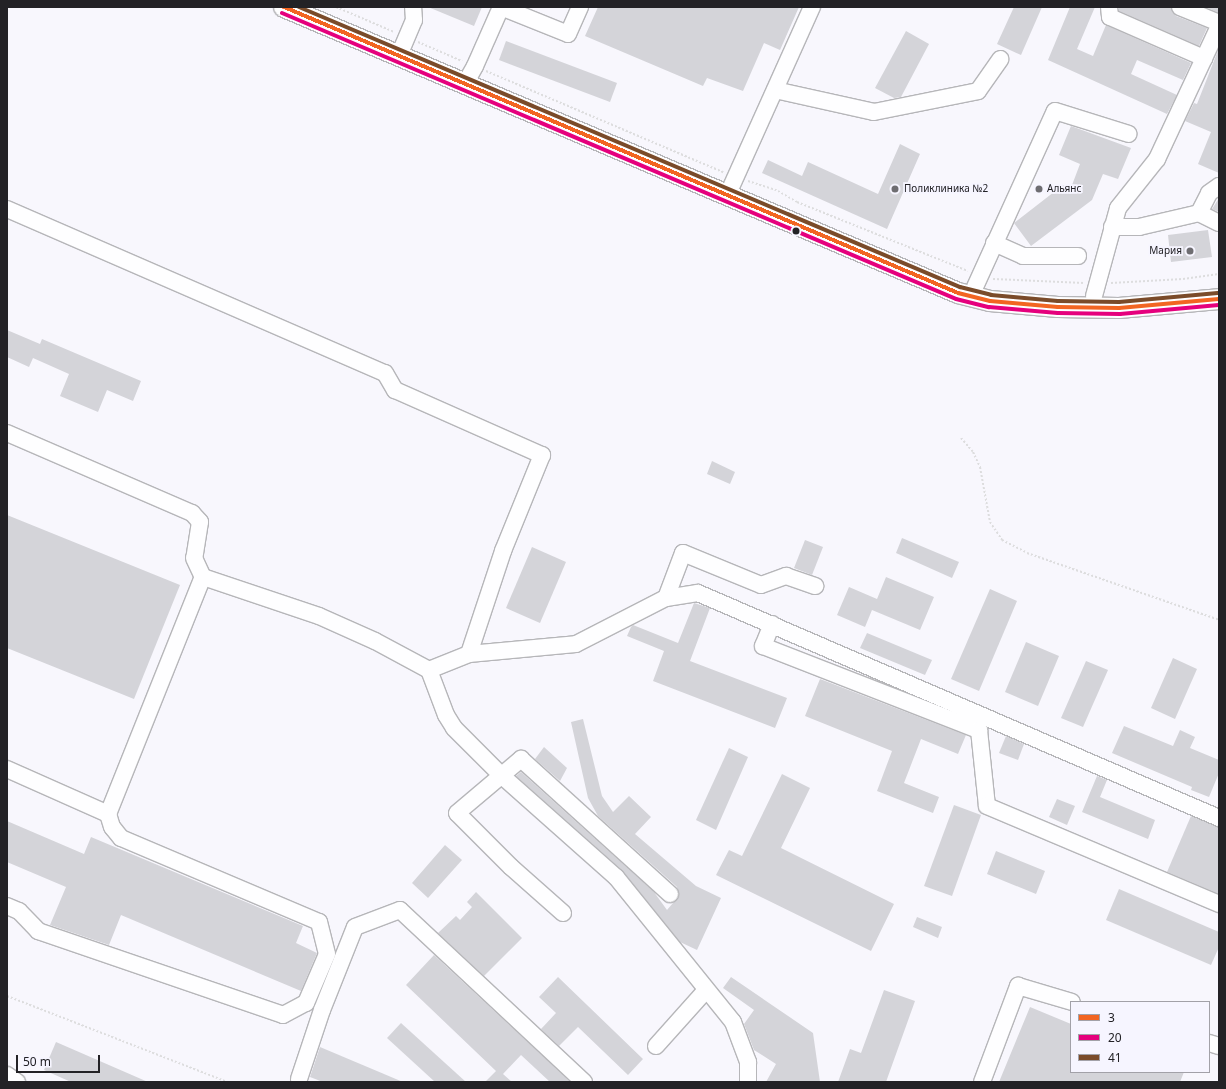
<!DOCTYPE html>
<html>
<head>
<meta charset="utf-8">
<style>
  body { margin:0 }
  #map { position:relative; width:1226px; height:1089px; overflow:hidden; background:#f8f7fd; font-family:"Noto Sans",sans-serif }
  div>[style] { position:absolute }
  .building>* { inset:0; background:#d4d4d9 }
  .path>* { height:2px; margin-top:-1px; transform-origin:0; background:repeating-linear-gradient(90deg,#ddddde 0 2px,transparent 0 4px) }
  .roads { filter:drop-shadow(1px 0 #b6b6b9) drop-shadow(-1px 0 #b6b6b9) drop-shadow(0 1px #b6b6b9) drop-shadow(0 -1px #b6b6b9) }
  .minor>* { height:16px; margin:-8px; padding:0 8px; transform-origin:8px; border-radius:8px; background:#fefeff }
  .major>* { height:20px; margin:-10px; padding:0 10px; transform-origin:10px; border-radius:10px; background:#fefeff }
  .bus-1>* { height:4px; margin:-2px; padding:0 2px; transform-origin:2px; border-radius:2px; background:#f26522 }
  .bus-2>* { height:4px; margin:-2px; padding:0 2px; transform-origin:2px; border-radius:2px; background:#e5007d }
  .bus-3>* { height:4px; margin:-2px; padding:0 2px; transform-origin:2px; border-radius:2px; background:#7a4b2a }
  .dots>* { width:11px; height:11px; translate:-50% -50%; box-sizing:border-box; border:2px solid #f6f5ff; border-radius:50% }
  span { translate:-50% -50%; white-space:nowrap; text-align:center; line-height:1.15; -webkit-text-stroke:3.5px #f6f5ff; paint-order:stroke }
  .poi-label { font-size:10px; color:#232226 }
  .left { translate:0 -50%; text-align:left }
  .right { translate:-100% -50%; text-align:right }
  .frame { position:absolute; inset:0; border:8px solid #232226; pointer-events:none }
  .legend { position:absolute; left:1070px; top:1001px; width:140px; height:72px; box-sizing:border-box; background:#f6f5ff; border:1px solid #a2a1a8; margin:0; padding:5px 7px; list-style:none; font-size:12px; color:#232226 }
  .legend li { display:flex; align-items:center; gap:8px; height:20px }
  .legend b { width:20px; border:1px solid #a2a1a8 }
  .scale { position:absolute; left:16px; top:1055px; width:84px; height:18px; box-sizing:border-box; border:2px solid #232226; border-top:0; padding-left:5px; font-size:12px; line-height:14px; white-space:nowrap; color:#232226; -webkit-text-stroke:3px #f6f5ff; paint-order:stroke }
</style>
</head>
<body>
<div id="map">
  <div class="building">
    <div style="clip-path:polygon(428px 7px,482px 7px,474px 26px)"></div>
    <div style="clip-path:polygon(598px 7px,799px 7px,780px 50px,764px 43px,743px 91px,707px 78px,703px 86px,585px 36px)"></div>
    <div style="clip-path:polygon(1014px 7px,1042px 7px,1021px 55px,997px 44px)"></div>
    <div style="clip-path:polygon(1070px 7px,1095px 7px,1077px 49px,1093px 56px,1106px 25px,1191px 63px,1183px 80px,1137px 60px,1131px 74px,1177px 95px,1167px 114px,1048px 60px)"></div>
    <div style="clip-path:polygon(1119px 7px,1171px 7px,1176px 16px,1207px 28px,1199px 46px,1119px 11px)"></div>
    <div style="clip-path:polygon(1205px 7px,1219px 7px,1219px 13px)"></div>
    <div style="clip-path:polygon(906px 31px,929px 44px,901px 97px,894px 98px,875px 88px)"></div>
    <div style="clip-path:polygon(506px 41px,617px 83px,610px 102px,499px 60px)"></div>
    <div style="clip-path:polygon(1219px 48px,1219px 173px,1198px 164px,1211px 132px,1185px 121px,1194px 103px,1197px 104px)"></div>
    <div style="clip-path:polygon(1071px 126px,1131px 148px,1118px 179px,1103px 174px,1092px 200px,1031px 246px,1014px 223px,1063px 185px,1069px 193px,1080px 164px,1059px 155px)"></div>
    <div style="clip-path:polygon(900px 144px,920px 154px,887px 229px,762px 173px,768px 160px,802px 176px,808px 162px,878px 194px)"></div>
    <div style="clip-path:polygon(1219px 198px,1219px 212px,1212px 209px)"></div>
    <div style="clip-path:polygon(1208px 230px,1212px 257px,1171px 262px,1168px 235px)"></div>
    <div style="clip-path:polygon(7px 330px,40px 344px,42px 339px,141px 381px,133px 401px,107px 390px,98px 412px,60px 396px,69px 374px,33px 358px,29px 367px,7px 357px)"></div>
    <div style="clip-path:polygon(712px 461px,735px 472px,730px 484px,707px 474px)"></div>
    <div style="clip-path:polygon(7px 515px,180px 585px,134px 699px,7px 648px)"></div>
    <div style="clip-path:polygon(902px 538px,959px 562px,952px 578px,896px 553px)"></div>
    <div style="clip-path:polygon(805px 540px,823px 547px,812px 575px,794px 568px)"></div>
    <div style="clip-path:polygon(532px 547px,566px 562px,540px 623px,506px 608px)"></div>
    <div style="clip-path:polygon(886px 577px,934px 597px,920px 630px,872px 610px,865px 627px,837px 615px,849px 587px,877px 599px)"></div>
    <div style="clip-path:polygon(990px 589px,1017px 601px,979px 691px,951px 679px)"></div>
    <div style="clip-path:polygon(694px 603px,710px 608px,690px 661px,787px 698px,775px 728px,653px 681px,664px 651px,627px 636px,631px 627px,633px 625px,678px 643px)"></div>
    <div style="clip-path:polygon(867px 633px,932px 660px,925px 675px,860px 648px)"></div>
    <div style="clip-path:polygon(1026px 642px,1059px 656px,1038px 706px,1005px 692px)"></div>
    <div style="clip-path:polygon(1173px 658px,1197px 669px,1175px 719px,1151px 708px)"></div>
    <div style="clip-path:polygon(1086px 661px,1108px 670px,1083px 727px,1061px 718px)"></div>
    <div style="clip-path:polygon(820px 679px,966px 735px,958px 754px,921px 739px,904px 783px,939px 797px,933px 813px,877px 791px,892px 751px,805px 716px)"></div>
    <div style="clip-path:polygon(583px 719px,602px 796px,613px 812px,629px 796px,651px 817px,635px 834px,696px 886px,721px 898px,697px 950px,680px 942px,622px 870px,516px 776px,521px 772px,654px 892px,667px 910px,679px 896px,677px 887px,598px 816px,588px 798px,571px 722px)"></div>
    <div style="clip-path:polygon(1124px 726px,1173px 746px,1180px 730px,1195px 737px,1190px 748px,1219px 760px,1219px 773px,1209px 797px,1191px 790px,1192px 787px,1112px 753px)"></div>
    <div style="clip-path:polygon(1006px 736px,1024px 744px,1018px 760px,999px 753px)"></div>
    <div style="clip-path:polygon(544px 747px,567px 768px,560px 781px,535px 759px)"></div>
    <div style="clip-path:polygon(729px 748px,748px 757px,716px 830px,696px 820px)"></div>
    <div style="clip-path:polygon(782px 774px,810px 788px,781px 848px,894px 904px,871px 951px,716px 875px,729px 850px,742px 856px)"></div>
    <div style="clip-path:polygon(1097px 776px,1107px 780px,1100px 797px,1155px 820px,1148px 839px,1082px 812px)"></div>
    <div style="clip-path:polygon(1057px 799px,1075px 806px,1067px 825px,1049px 817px)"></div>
    <div style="clip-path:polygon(954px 805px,981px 815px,952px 896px,924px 886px)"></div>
    <div style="clip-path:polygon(1191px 816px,1219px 827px,1219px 894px,1167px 872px)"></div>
    <div style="clip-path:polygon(7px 821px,84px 854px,91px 837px,303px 926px,296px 943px,317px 953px,301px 991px,121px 915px,109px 945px,50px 925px,66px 887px,7px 862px)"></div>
    <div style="clip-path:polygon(445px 845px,462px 860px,428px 898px,412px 883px)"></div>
    <div style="clip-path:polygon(996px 851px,1045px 871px,1036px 894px,987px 874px)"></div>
    <div style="clip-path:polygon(1119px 889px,1219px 932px,1219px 947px,1211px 965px,1106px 920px)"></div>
    <div style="clip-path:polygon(476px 892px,522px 938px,484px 976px,438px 933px,456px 916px,460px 920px,472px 907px,467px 902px)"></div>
    <div style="clip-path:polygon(917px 917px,942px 927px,938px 938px,913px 927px)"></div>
    <div style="clip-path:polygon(434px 955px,548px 1061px,570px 1082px,550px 1082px,521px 1055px,503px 1074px,512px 1082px,485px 1082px,496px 1071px,406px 985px)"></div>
    <div style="clip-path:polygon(558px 977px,643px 1059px,628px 1075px,578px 1027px,559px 1046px,541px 1029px,556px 1013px,539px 997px)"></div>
    <div style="clip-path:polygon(731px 977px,813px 1033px,820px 1082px,766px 1082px,776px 1064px,754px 1050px,744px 1024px,754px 1010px,723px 988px)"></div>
    <div style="clip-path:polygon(884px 990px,915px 1001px,886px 1082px,838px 1082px,850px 1049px,861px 1053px)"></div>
    <div style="clip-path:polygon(1030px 1007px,1071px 1024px,1071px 1072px,1184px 1072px,1180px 1082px,999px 1082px)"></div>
    <div style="clip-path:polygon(401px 1023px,466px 1082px,435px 1082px,387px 1038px)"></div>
    <div style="clip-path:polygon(56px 1042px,148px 1082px,71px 1082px,44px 1070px)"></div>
    <div style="clip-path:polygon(320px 1047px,403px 1082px,323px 1082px,310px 1077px)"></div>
  </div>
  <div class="path">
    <div style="left:336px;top:7px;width:63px;rotate:23.3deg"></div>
    <div style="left:418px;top:42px;width:48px;rotate:23.4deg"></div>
    <div style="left:486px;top:71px;width:258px;rotate:23.1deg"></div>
    <div style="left:748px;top:181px;width:32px;rotate:18deg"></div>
    <div style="left:778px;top:191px;width:22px;rotate:30deg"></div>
    <div style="left:797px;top:202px;width:184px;rotate:22deg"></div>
    <div style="left:993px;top:279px;width:91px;rotate:2.5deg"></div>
    <div style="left:1111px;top:283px;width:72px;rotate:-3.2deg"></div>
    <div style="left:1183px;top:279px;width:36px;rotate:-8deg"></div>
    <div style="left:961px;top:438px;width:18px;rotate:49deg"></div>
    <div style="left:973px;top:452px;width:17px;rotate:65deg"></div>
    <div style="left:980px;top:467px;width:56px;rotate:79.7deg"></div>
    <div style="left:990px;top:522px;width:22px;rotate:56deg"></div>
    <div style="left:1002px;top:540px;width:28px;rotate:27deg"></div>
    <div style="left:1027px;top:553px;width:203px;rotate:19.2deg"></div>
    <div style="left:7px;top:996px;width:237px;rotate:21.3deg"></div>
  </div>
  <div class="roads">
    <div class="minor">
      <div style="left:1109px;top:7px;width:10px;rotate:84deg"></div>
      <div style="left:1110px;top:17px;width:103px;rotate:23.6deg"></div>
      <div style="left:1180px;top:7px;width:42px;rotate:22.3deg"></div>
      <div style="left:403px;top:46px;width:28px;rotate:-67deg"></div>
      <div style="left:414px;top:20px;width:13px;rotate:-94deg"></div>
      <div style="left:470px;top:75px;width:10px;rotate:-61deg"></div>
      <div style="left:475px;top:66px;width:64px;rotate:-66.2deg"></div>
      <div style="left:501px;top:7px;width:72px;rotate:21.9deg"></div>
      <div style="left:568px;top:34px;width:30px;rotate:-66deg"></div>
      <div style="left:775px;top:90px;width:101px;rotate:12.5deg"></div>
      <div style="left:874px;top:112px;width:106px;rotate:-11.4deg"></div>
      <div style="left:978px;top:91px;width:39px;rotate:-55deg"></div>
      <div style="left:732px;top:185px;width:195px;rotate:-65.8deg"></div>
      <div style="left:7px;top:209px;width:412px;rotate:23.5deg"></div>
      <div style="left:385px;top:373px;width:20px;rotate:60deg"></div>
      <div style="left:395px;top:390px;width:161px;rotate:23.9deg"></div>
      <div style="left:542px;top:455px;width:104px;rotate:112.1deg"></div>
      <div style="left:503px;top:551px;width:108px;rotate:108.3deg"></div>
      <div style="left:1199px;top:213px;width:22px;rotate:-63deg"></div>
      <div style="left:1209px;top:193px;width:12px;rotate:-35deg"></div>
      <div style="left:1112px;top:227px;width:27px"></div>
      <div style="left:1139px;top:227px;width:62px;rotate:-13.1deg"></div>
      <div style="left:1199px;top:213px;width:22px;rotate:27deg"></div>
      <div style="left:994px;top:243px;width:32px;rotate:24deg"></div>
      <div style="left:1023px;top:256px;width:55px"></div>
      <div style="left:975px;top:287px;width:193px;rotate:-65.6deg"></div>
      <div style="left:1055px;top:111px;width:77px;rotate:17.3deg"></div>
      <div style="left:1094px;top:296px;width:91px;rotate:-74.7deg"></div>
      <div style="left:1118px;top:208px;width:63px;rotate:-51.5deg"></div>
      <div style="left:1157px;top:159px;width:147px;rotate:-65deg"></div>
      <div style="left:7px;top:433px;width:202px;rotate:23.4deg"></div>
      <div style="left:192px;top:513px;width:12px;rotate:48deg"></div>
      <div style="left:200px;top:522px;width:36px;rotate:99deg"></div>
      <div style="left:194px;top:558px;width:21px;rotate:65deg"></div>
      <div style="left:203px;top:577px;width:122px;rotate:18.6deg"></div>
      <div style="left:319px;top:616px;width:61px;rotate:24.1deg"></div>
      <div style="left:375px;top:641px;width:61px;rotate:28.2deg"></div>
      <div style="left:429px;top:670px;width:48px;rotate:69.3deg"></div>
      <div style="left:446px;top:715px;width:15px;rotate:58deg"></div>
      <div style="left:454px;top:728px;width:66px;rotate:45deg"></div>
      <div style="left:501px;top:775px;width:154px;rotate:41.6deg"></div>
      <div style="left:616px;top:877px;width:186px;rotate:51.1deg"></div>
      <div style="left:733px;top:1022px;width:43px;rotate:69.4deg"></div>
      <div style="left:748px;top:1062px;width:20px;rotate:90deg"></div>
      <div style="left:666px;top:598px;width:48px;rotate:-69.3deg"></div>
      <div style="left:683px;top:553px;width:84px;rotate:22.3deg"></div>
      <div style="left:761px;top:585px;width:27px;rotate:-20deg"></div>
      <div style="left:786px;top:576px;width:31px;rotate:19deg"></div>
      <div style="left:772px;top:624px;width:24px;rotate:112deg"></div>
      <div style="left:763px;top:646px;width:232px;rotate:21.3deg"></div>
      <div style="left:979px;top:730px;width:76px;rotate:84deg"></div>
      <div style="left:987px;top:806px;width:252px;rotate:22.9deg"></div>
      <div style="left:429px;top:670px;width:43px;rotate:-21.8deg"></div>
      <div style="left:469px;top:654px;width:107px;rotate:-5.3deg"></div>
      <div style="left:576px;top:644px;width:101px;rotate:-27.1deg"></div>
      <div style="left:666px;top:598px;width:32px;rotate:-9deg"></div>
      <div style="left:698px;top:593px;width:568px;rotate:23.36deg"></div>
      <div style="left:7px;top:769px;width:111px;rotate:24deg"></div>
      <div style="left:7px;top:906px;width:13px;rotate:23deg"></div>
      <div style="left:19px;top:911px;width:28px;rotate:46deg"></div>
      <div style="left:38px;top:931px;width:259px;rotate:18.9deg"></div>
      <div style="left:283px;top:1015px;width:26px;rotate:-28deg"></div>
      <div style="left:306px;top:1003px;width:53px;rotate:-66.8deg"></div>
      <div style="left:327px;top:954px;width:33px;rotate:-104deg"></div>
      <div style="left:319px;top:922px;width:215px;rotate:-157deg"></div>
      <div style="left:121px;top:838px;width:14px;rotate:-129deg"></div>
      <div style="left:112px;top:827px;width:14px;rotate:-107deg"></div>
      <div style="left:108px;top:814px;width:255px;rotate:-68.2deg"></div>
      <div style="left:563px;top:913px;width:69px;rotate:-138.5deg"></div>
      <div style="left:511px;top:867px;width:76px;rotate:-135deg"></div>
      <div style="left:457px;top:813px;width:84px;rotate:-40.2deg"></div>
      <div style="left:521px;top:759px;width:201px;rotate:42.2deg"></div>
      <div style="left:1209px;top:1043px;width:10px;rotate:17deg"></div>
      <div style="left:656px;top:1046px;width:75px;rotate:-48.2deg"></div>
      <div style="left:7px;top:1075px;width:12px;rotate:35deg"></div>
      <div style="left:299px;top:1079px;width:73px;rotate:-71.6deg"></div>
      <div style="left:322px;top:1010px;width:89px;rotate:-68.3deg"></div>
      <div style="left:355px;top:927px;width:48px;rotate:-20.7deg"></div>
      <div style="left:400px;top:910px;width:252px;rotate:43.1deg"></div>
      <div style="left:982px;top:1082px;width:103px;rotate:-69.4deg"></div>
      <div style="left:1018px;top:986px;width:56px;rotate:16.5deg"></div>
    </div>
    <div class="major">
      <div style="left:284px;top:7px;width:732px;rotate:22.99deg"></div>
      <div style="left:958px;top:293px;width:33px;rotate:14deg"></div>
      <div style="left:990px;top:301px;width:68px;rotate:5deg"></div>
      <div style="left:1058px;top:307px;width:61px;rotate:0.9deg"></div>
      <div style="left:1119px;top:308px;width:100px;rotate:-5.1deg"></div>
    </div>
  </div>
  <div class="bus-1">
    <div style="left:284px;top:7px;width:732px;rotate:22.99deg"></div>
    <div style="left:958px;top:293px;width:33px;rotate:14deg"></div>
    <div style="left:990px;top:301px;width:68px;rotate:5deg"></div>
    <div style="left:1058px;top:307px;width:61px;rotate:0.9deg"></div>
    <div style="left:1119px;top:308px;width:100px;rotate:-5.1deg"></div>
  </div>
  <div class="bus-2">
    <div style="left:282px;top:13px;width:732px;rotate:22.99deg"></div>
    <div style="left:956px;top:299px;width:34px;rotate:14deg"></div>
    <div style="left:989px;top:307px;width:69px;rotate:5deg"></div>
    <div style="left:1058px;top:313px;width:62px;rotate:0.9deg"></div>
    <div style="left:1120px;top:314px;width:99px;rotate:-5.2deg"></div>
  </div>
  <div class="bus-3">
    <div style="left:299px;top:7px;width:718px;rotate:22.96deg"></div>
    <div style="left:960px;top:287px;width:32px;rotate:14deg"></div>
    <div style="left:991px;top:295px;width:67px;rotate:5.1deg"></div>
    <div style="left:1058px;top:301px;width:61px;rotate:0.9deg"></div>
    <div style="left:1119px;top:302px;width:99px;rotate:-5.2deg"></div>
  </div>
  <div class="dots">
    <div style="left:895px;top:189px;background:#6e6d71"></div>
    <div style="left:1039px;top:189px;background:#6e6d71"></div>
    <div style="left:796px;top:231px;background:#232226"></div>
    <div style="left:1190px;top:251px;background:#6e6d71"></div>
  </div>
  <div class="poi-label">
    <span class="left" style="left:904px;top:189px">Поликлиника №2</span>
    <span class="left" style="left:1047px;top:189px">Альянс</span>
    <span class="right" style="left:1182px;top:251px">Мария</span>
  </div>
  <div class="frame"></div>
  <ul class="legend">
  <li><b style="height:5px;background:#f26522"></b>3</li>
  <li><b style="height:5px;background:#e5007d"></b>20</li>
  <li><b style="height:5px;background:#7a4b2a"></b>41</li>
  </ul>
  <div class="scale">50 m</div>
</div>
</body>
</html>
